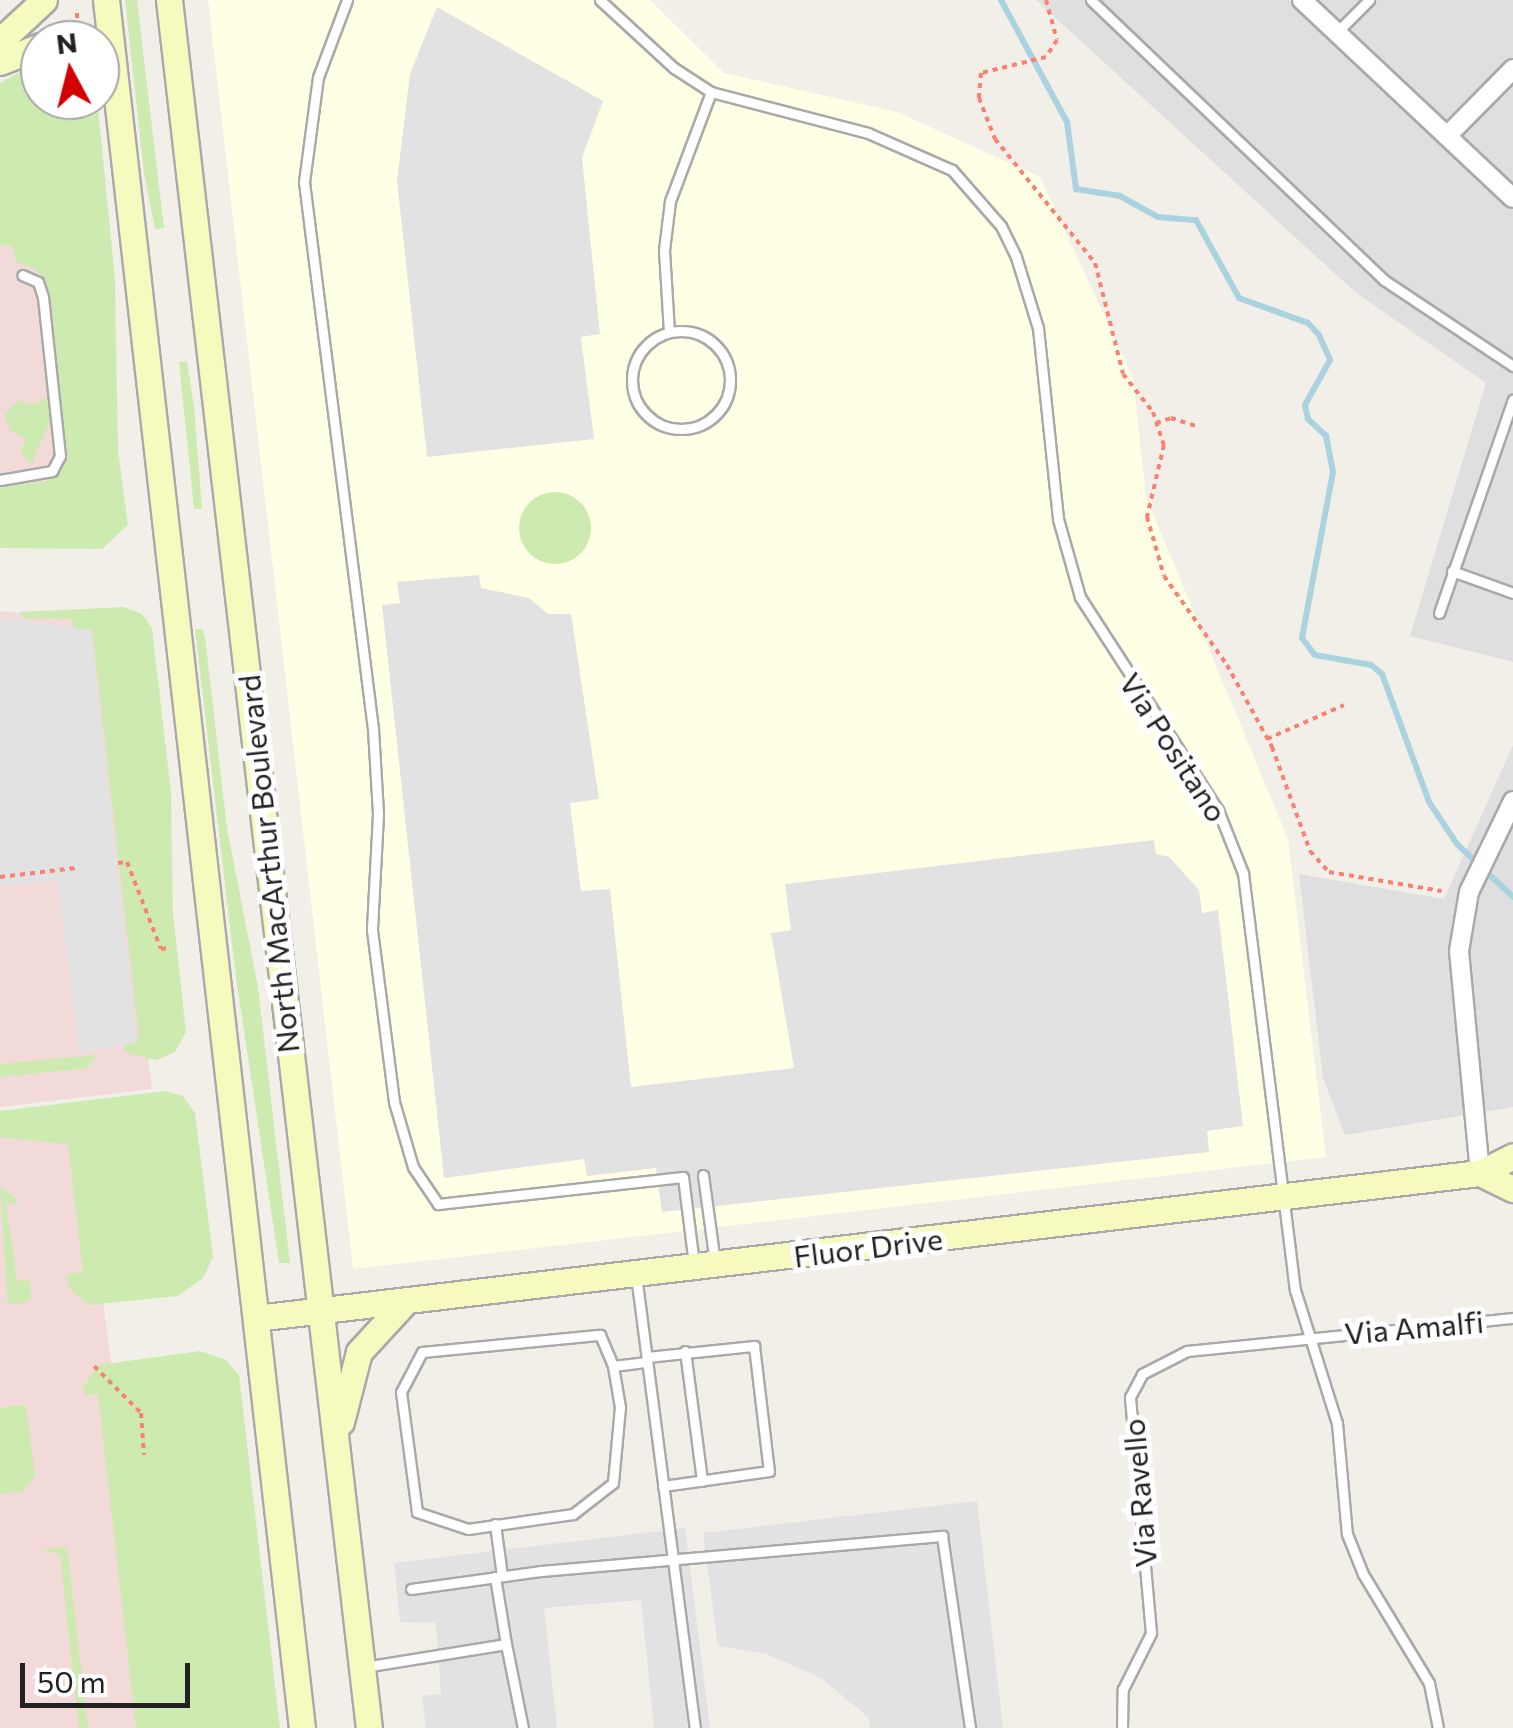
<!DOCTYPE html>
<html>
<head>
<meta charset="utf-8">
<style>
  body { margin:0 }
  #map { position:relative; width:1513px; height:1728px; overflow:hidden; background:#f2efe9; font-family:Commissioner,sans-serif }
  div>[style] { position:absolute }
  .residential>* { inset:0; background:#e0dfdf }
  .commercial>* { inset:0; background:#f2dad9 }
  .education>* { inset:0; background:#ffffe5 }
  .grass>* { inset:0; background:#cdebb0 }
  .round { border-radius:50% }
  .parking>* { inset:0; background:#e2e2e2 }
  .stream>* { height:6px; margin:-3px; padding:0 3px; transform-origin:3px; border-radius:3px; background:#aad3df }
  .path>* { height:4px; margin-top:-2px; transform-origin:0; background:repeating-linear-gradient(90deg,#fa8072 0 5px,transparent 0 10px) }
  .roads { filter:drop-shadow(2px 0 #a9a9a9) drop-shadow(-2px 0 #a9a9a9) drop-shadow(0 2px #a9a9a9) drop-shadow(0 -2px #a9a9a9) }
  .lane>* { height:9px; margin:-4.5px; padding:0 4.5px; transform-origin:4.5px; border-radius:4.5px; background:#fff }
  .lane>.ring { margin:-4.5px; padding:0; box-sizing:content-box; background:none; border:9px solid #fff; border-radius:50% }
  .street>* { height:18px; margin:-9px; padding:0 9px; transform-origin:9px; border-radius:9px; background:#fff }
  .secondary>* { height:25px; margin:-12.5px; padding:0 12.5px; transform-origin:12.5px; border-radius:12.5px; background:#f7fabf }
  span { translate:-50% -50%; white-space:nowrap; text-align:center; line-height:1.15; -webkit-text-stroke:10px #fff; paint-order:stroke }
  .street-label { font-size:30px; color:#222 }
  .north { position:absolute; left:20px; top:20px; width:100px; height:100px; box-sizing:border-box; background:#fff; border:2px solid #a7a7a7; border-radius:50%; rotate:353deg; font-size:28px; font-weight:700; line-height:40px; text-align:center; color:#222 }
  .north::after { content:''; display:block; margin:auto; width:35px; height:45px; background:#d40000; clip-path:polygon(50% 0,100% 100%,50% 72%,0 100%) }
  .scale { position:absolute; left:20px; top:1663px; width:170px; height:45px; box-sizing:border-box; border:5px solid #222; border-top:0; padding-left:12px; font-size:30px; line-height:35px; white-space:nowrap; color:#222; -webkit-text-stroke:8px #fff; paint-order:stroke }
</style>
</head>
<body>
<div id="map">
  <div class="residential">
    <div style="clip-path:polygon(1036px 0,1513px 0,1513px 662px,1410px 636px,1486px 383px,1355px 292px)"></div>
    <div style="clip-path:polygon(1513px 745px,1513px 1107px,1345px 1135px,1323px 1078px,1299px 874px,1444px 899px)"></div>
  </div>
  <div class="commercial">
    <div style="clip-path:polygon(37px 242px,71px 477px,0 495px,0 246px)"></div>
    <div style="clip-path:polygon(0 611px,95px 622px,152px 1089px,0 1107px)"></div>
    <div style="clip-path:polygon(0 1127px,81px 1137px,160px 1728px,0 1728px)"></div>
  </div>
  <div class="education">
    <div style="clip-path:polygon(208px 0,650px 0,724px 73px,897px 112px,1040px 177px,1133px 378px,1146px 497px,1288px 839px,1326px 1157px,353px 1269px)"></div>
  </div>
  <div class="grass">
    <div style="clip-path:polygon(125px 0,137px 0,164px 228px,155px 229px,144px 173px)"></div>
    <div style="clip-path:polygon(40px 61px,40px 100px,96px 100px,98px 109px,115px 279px,118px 450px,128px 525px,102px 549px,0 548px,0 486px,48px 481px,66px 463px,46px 289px,36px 269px,16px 262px,12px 245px,0 246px,0 83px)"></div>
    <div style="clip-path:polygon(187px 361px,194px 407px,202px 509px,194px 509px,179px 362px)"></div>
    <div style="clip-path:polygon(48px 397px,50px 422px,31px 465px,20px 451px,26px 439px,10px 430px,5px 414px,19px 401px,35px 404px)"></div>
    <div class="round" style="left:519px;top:492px;width:72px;height:72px"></div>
    <div style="clip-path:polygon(124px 607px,142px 614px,152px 628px,171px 792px,173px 914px,186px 1032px,175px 1052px,156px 1060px,125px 1053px,123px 1039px,139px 1037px,92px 629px,74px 630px,72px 619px,23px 618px,19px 612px)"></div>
    <div style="clip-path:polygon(195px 629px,203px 629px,205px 637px,227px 828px,258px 987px,290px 1263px,279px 1263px,236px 978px)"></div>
    <div style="clip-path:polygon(96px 1055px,88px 1068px,0 1077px,0 1064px)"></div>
    <div style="clip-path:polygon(165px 1091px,183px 1096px,195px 1113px,213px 1257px,203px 1278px,178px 1296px,89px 1305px,70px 1289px,66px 1275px,83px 1272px,68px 1144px,0 1137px,0 1111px)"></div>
    <div style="clip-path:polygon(0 1186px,19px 1202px,6px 1204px,17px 1281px,29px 1280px,31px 1298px,23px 1303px,8px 1304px)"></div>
    <div style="clip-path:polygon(200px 1351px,226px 1360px,239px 1375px,280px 1728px,136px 1728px,98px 1394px,85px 1395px,83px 1387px,98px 1365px)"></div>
    <div style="clip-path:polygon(26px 1405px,35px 1475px,24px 1491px,0 1494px,0 1408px)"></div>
    <div style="clip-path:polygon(67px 1546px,67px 1548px,88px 1728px,79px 1728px,60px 1554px,41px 1550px)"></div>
  </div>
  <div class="parking">
    <div style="clip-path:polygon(437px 7px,603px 101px,582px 158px,600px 334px,581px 337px,594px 439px,427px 457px,397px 181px,410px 74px)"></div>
    <div style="clip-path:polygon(479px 575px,481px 588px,529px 598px,548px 614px,571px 614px,599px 799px,570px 803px,581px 891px,610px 889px,631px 1087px,794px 1068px,771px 933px,791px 930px,785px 884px,1154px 840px,1156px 854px,1169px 857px,1199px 890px,1202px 913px,1218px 910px,1243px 1126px,1207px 1131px,1209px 1152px,662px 1212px,656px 1168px,587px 1176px,584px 1159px,444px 1178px,382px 605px,400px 603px,397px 582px)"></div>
    <div style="clip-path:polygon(15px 618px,91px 631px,137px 1043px,79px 1052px,57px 880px,0 886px,0 620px)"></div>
    <div style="clip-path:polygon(977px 1501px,1003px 1728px,870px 1728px,868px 1717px,821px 1678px,766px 1654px,718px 1646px,703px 1533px)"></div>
    <div style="clip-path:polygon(685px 1528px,710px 1728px,654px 1728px,641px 1600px,544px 1608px,557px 1728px,426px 1728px,422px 1696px,441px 1694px,436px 1623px,400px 1622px,394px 1563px)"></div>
  </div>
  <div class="stream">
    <div style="left:1001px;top:0;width:139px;rotate:61.6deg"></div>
    <div style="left:1067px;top:122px;width:68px;rotate:82.3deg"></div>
    <div style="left:1076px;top:189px;width:45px;rotate:9deg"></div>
    <div style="left:1120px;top:196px;width:43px;rotate:28.9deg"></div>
    <div style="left:1158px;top:217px;width:38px;rotate:5deg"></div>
    <div style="left:1196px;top:220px;width:89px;rotate:61.1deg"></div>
    <div style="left:1239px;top:298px;width:73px;rotate:19.9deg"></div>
    <div style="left:1308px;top:323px;width:16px;rotate:47deg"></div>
    <div style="left:1319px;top:335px;width:27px;rotate:66deg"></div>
    <div style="left:1330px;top:360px;width:51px;rotate:119.1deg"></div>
    <div style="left:1305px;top:405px;width:14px;rotate:78deg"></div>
    <div style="left:1308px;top:419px;width:25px;rotate:43deg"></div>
    <div style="left:1326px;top:436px;width:37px;rotate:79deg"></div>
    <div style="left:1333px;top:472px;width:169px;rotate:100.6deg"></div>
    <div style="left:1302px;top:638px;width:21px;rotate:53deg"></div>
    <div style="left:1315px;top:655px;width:57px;rotate:10.1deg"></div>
    <div style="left:1371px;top:665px;width:14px;rotate:39deg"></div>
    <div style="left:1382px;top:674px;width:136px;rotate:69.8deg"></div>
    <div style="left:1429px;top:802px;width:50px;rotate:56.3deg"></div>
    <div style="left:1457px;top:844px;width:77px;rotate:43.4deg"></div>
  </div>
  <div class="path">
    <div style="left:1046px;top:0;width:41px;rotate:74.6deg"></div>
    <div style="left:1057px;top:40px;width:20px;rotate:123deg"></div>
    <div style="left:1046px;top:57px;width:67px;rotate:166.2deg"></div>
    <div style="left:981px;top:73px;width:25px;rotate:95deg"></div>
    <div style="left:979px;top:98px;width:44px;rotate:68.7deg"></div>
    <div style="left:995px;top:139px;width:159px;rotate:51.1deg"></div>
    <div style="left:1095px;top:263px;width:114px;rotate:75.8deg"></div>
    <div style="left:1123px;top:374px;width:48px;rotate:51.7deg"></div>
    <div style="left:1153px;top:412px;width:35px;rotate:72deg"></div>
    <div style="left:1164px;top:445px;width:74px;rotate:103.3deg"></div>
    <div style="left:1147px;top:517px;width:61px;rotate:73.9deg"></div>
    <div style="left:1164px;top:576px;width:109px;rotate:54.7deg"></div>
    <div style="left:1227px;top:665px;width:94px;rotate:61.2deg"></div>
    <div style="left:1272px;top:747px;width:111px;rotate:69.9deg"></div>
    <div style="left:1310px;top:851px;width:28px;rotate:48deg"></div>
    <div style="left:1329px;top:872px;width:114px;rotate:9.6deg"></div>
    <div style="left:77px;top:38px;width:28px;rotate:-90deg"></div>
    <div style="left:1156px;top:423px;width:16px;rotate:-18deg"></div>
    <div style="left:1171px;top:418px;width:29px;rotate:18deg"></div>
    <div style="left:1267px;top:739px;width:84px;rotate:-23.8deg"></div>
    <div style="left:118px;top:863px;width:9px;rotate:-6deg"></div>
    <div style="left:127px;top:862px;width:93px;rotate:68.7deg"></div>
    <div style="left:161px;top:949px;width:8px;rotate:-7deg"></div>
    <div style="left:0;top:877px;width:76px;rotate:-6.8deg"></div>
    <div style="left:94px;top:1366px;width:66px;rotate:45deg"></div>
    <div style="left:141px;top:1413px;width:42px;rotate:85.9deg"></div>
  </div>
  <div class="roads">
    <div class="lane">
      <div style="left:347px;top:0;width:82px;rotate:110.6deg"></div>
      <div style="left:318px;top:77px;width:106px;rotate:97.6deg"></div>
      <div style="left:304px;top:182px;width:551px;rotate:82.81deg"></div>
      <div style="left:373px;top:729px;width:85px;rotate:86.6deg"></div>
      <div style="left:378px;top:814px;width:116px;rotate:93deg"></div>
      <div style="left:372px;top:930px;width:173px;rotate:82.7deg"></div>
      <div style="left:394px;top:1102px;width:68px;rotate:73.7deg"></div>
      <div style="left:413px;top:1167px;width:45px;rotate:56deg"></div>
      <div style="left:438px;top:1204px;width:246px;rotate:-6.3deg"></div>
      <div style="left:683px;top:1177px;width:88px;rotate:82.8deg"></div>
      <div style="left:600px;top:0;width:100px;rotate:42.6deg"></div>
      <div style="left:674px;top:68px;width:44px;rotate:33deg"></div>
      <div style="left:711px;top:92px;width:162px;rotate:14.6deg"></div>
      <div style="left:868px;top:133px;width:92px;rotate:23.8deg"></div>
      <div style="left:952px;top:170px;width:74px;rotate:48.8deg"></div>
      <div style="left:1001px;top:226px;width:34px;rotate:64deg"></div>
      <div style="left:1016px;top:257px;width:74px;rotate:72.8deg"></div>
      <div style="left:1038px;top:328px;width:192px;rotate:84deg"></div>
      <div style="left:1058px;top:519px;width:81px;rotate:74.2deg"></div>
      <div style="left:1080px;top:597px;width:254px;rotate:57.1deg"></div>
      <div style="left:1218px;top:810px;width:68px;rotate:68.4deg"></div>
      <div style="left:1243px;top:873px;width:420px;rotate:82.9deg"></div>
      <div style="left:1295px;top:1290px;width:139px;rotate:72.5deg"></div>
      <div style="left:1337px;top:1423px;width:111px;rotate:84.9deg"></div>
      <div style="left:1347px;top:1534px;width:43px;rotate:68.2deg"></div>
      <div style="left:1363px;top:1574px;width:127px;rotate:58.8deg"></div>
      <div style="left:1429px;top:1683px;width:46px;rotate:78.7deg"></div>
      <div style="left:1091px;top:0;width:405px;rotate:43.7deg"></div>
      <div style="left:1384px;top:280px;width:155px;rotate:33.7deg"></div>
      <div style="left:1336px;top:33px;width:47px;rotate:-45deg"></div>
      <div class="ring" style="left:632px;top:331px;width:89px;height:89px"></div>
      <div style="left:669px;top:332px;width:82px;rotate:-93.5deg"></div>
      <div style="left:664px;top:250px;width:49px;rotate:-83deg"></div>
      <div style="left:670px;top:201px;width:116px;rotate:-69.4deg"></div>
      <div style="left:0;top:480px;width:53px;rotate:-9.8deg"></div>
      <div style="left:52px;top:471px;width:17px;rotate:-62deg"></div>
      <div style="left:60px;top:456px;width:160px;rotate:-96.1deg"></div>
      <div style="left:43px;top:297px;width:16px;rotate:-108deg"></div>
      <div style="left:38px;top:282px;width:17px;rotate:-156deg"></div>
      <div style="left:1452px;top:571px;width:65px;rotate:19.8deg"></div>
      <div style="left:1439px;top:613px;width:226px;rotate:-70.9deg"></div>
      <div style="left:703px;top:1175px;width:89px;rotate:82.2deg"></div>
      <div style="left:636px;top:1275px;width:457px;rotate:82.6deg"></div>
      <div style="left:685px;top:1351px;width:131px;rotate:82.5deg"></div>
      <div style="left:647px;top:1357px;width:108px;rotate:-5.9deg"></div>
      <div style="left:754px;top:1346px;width:126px;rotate:83.2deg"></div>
      <div style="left:769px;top:1471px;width:107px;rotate:171.9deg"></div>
      <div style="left:613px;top:1366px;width:42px;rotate:80.3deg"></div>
      <div style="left:620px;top:1407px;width:76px;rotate:95.3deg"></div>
      <div style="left:613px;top:1483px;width:51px;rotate:142.2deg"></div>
      <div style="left:573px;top:1514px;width:106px;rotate:171.9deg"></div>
      <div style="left:468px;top:1529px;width:54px;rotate:-161.6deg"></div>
      <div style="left:417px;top:1512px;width:121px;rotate:-97.6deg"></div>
      <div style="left:401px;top:1392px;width:45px;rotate:-62.3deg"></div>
      <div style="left:422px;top:1352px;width:179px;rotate:-5.5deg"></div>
      <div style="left:600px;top:1335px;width:34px;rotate:67deg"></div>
      <div style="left:613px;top:1366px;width:34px;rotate:-7deg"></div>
      <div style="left:495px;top:1524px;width:52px;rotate:82.3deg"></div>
      <div style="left:411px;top:1589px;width:130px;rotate:-7.9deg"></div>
      <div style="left:540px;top:1571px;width:404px;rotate:-5deg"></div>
      <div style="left:942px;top:1536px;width:194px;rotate:81.7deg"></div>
      <div style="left:506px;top:1644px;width:86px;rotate:78.6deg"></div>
      <div style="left:364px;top:1667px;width:144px;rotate:-9.2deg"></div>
      <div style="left:506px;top:1644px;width:68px;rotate:-99.3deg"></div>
      <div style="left:1122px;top:1728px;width:39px;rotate:-89deg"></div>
      <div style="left:1123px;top:1689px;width:63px;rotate:-63.4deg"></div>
      <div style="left:1151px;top:1633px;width:237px;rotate:-95.1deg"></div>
      <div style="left:1130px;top:1397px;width:26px;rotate:-62deg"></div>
      <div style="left:1142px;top:1374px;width:51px;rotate:-27.1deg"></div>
      <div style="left:1187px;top:1351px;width:328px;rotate:-5.8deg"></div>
    </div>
    <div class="street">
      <div style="left:1302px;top:0;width:289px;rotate:43.2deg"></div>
      <div style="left:1447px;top:136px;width:94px;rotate:-45.4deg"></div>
      <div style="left:1480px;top:1173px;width:223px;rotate:-95.4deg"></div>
      <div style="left:1459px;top:951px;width:60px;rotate:-80.4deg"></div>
      <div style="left:1469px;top:892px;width:101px;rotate:-64.2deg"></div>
    </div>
    <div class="secondary">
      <div style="left:106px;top:0;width:1739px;rotate:83.53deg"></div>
      <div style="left:169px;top:0;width:1740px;rotate:83.4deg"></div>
      <div style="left:0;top:41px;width:60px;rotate:-43deg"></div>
      <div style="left:0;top:62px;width:43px;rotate:-21.8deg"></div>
      <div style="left:1480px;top:1173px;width:37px;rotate:26deg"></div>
      <div style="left:256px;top:1318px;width:1233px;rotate:-6.76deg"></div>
      <div style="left:1480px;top:1173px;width:37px;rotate:-27deg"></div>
      <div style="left:341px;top:1422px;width:72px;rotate:-75.6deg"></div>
      <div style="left:359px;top:1352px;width:67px;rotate:-47.4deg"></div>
    </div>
  </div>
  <div class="street-label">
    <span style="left:1174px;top:747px;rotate:57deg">Via Positano</span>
    <span style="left:268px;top:864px;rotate:-96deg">North MacArthur Boulevard</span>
    <span style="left:868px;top:1247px;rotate:-7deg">Fluor Drive</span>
    <span style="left:1414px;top:1327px;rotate:-5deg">Via Amalfi</span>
    <span style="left:1139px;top:1493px;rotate:-95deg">Via Ravello</span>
  </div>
  <div class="north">N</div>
  <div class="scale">50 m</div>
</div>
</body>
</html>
